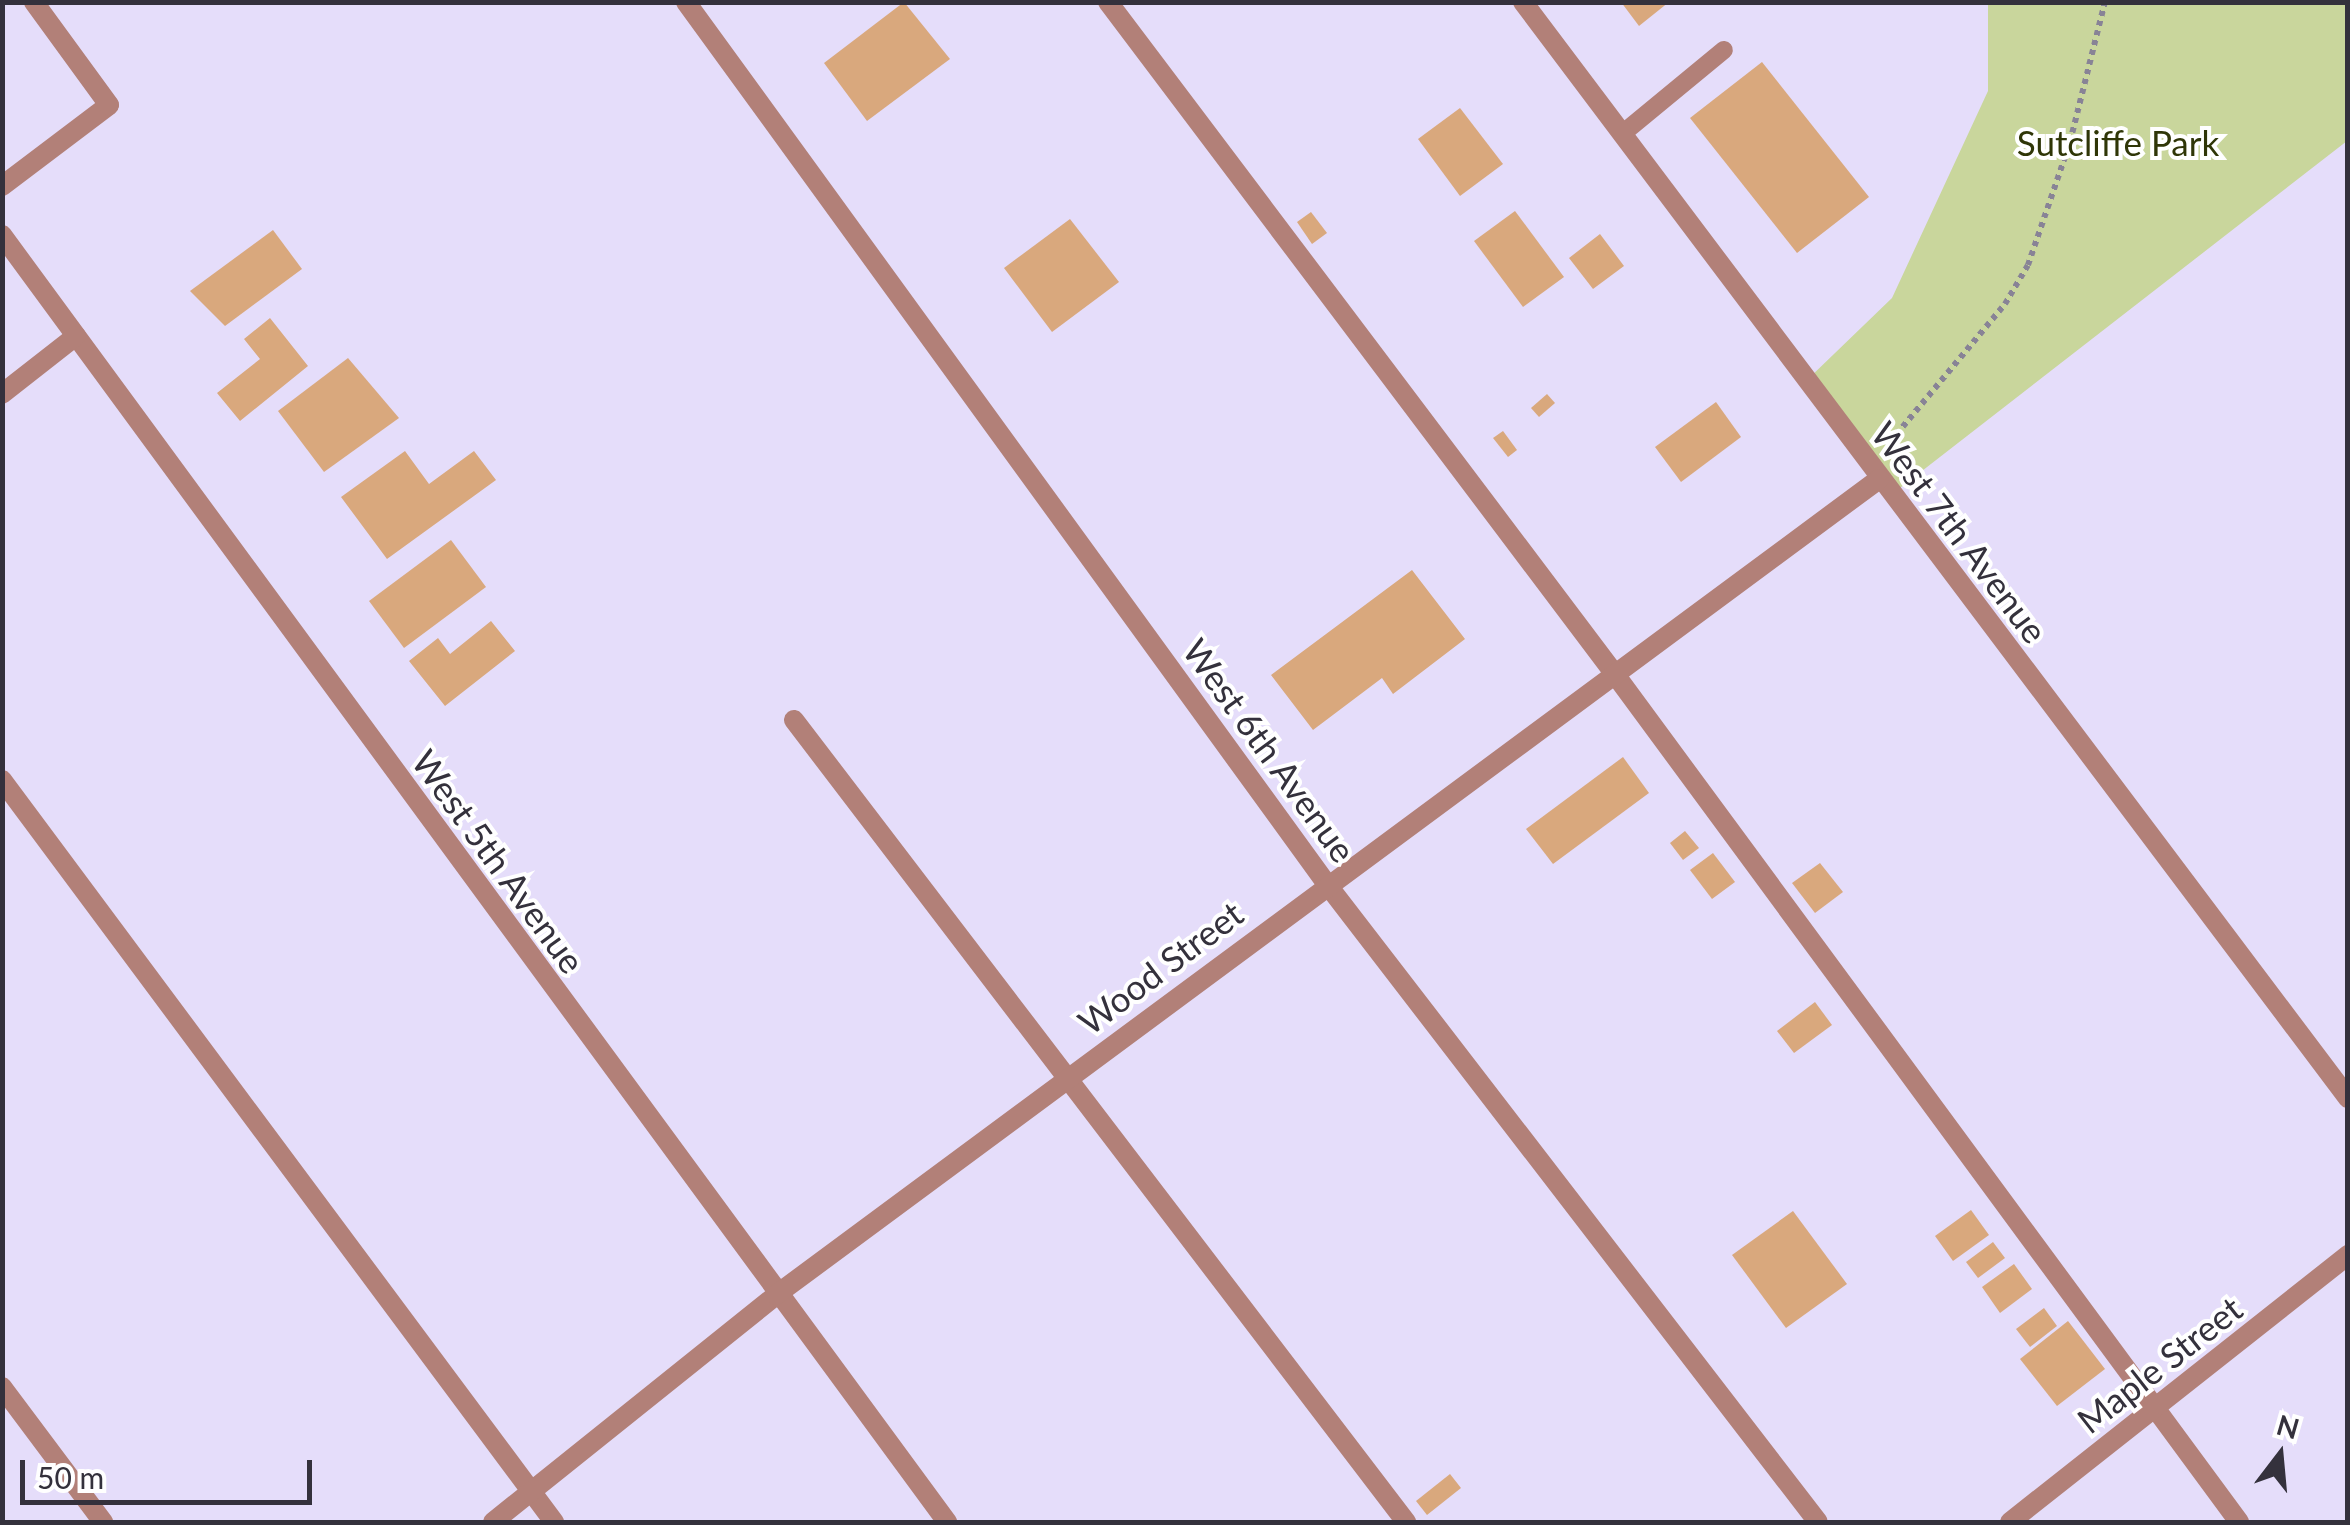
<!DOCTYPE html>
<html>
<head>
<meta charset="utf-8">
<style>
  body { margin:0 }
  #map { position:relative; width:2350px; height:1525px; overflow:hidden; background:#e5ddfa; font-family:Lato,sans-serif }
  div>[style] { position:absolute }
  .green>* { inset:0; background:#c9d69c }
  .building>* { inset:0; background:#d9a87d }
  .path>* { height:6px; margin-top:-3px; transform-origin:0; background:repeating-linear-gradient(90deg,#888396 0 5px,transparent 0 10px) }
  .lane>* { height:18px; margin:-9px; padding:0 9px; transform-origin:9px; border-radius:9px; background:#b28078 }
  .street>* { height:20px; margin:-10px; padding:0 10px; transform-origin:10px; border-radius:10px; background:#b28078 }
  span { translate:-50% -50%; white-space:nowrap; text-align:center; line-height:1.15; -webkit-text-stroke:8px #fff; paint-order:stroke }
  .park-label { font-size:35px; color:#2f3607 }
  .street-label { font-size:35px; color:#34313c }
  .frame { position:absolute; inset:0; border:5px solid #34313c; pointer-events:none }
  .north { position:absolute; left:2230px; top:1405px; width:100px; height:100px; -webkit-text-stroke:8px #fff; paint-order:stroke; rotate:16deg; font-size:28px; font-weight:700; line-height:40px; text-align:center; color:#34313c }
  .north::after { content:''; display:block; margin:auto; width:35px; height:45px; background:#34313c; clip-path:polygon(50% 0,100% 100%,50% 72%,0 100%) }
  .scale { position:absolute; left:20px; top:1460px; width:292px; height:45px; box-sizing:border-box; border:5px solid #34313c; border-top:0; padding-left:12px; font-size:30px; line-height:35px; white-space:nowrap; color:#34313c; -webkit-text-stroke:8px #fff; paint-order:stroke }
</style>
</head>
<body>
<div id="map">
  <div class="green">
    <div style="clip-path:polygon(1988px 3px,2347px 3px,2347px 141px,1891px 495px,1806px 381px,1892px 298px,1988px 91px)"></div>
  </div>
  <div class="building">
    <div style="clip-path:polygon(904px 2px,950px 59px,867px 121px,824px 63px)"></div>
    <div style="clip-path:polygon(1621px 2px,1669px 2px,1639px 26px)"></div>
    <div style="clip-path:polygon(1762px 62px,1869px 197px,1797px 253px,1690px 118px)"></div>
    <div style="clip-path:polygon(1460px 108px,1503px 164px,1460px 196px,1418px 139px)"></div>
    <div style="clip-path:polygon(1515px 211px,1564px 277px,1523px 307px,1474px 241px)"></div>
    <div style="clip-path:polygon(1311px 212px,1327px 233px,1312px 244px,1297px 222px)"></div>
    <div style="clip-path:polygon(1070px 219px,1119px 282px,1052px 332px,1004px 268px)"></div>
    <div style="clip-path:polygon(273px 230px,302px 269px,225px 326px,190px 291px)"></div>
    <div style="clip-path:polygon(1600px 234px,1624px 266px,1593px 289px,1569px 258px)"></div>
    <div style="clip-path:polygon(270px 318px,308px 366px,240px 421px,217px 393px,260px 359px,244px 339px)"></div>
    <div style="clip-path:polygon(348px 358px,399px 418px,324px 472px,278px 411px)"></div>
    <div style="clip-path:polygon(1547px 394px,1555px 403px,1539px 417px,1531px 408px)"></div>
    <div style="clip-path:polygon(1716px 402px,1741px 437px,1681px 482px,1655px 447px)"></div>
    <div style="clip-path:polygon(1503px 431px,1517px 450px,1508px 457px,1493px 438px)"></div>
    <div style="clip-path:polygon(405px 451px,429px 484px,474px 451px,496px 480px,387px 559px,341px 497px)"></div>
    <div style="clip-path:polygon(451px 540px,486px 587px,404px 648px,369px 601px)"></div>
    <div style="clip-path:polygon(1412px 570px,1465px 639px,1393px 694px,1382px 678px,1313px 730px,1271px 675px)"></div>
    <div style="clip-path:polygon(491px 621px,515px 651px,445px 706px,409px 661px,438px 638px,450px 654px)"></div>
    <div style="clip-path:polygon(1623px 757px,1649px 793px,1553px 864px,1526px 829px)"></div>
    <div style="clip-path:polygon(1685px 831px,1699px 848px,1683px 860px,1670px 843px)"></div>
    <div style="clip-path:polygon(1713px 853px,1735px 882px,1712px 899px,1690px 870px)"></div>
    <div style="clip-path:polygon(1820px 863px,1843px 892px,1815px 913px,1792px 883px)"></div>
    <div style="clip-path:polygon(1815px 1002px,1832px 1025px,1794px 1053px,1777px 1031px)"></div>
    <div style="clip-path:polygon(1971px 1210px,1989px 1235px,1953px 1261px,1935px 1236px)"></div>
    <div style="clip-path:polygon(1793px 1211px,1847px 1284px,1786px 1328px,1732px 1255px)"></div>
    <div style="clip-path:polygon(1993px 1242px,2005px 1258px,1978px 1278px,1966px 1262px)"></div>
    <div style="clip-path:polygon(2014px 1264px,2032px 1289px,2000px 1313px,1982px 1287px)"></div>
    <div style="clip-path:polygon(2044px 1308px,2057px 1326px,2030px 1347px,2016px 1329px)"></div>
    <div style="clip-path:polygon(2068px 1321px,2105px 1369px,2057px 1406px,2020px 1359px)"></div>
    <div style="clip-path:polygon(1450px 1474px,1461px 1488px,1427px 1515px,1416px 1501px)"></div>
  </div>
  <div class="path">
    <div style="left:1890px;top:442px;width:180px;rotate:-50.2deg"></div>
    <div style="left:2005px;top:304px;width:45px;rotate:-59.5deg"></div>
    <div style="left:2028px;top:265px;width:130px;rotate:-71.1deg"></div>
    <div style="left:2070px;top:142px;width:144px;rotate:-76deg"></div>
  </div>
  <div class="lane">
    <div style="left:1622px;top:134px;width:132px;rotate:-39.5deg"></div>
  </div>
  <div class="street">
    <div style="left:686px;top:2px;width:1089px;rotate:54deg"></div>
    <div style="left:1326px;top:883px;width:806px;rotate:52.41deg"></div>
    <div style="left:1108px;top:2px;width:840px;rotate:52.98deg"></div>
    <div style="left:1614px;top:673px;width:1054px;rotate:53.64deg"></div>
    <div style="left:1523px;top:2px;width:1372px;rotate:53.03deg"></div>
    <div style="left:2px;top:186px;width:134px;rotate:-37.1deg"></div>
    <div style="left:109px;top:105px;width:127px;rotate:-126.1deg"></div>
    <div style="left:2px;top:235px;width:1597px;rotate:53.71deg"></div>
    <div style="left:2px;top:394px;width:94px;rotate:-38.1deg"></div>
    <div style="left:794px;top:720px;width:1009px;rotate:52.65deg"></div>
    <div style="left:2px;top:780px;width:925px;rotate:53.35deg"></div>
    <div style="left:2px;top:1387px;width:169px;rotate:53.2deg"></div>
    <div style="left:493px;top:1522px;width:363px;rotate:-38.7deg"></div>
    <div style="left:776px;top:1295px;width:1372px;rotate:-36.49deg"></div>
    <div style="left:2010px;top:1522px;width:431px;rotate:-38.3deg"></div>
  </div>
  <div class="park-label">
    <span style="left:2118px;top:142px">Sutcliffe Park</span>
  </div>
  <div class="street-label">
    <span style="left:1960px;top:532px;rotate:53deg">West 7th Avenue</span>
    <span style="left:1270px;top:750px;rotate:54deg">West 6th Avenue</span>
    <span style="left:499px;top:861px;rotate:54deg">West 5th Avenue</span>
    <span style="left:1160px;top:967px;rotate:-37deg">Wood Street</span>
    <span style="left:2159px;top:1364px;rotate:-38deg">Maple Street</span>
  </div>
  <div class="frame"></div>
  <div class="north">N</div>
  <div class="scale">50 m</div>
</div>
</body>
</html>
